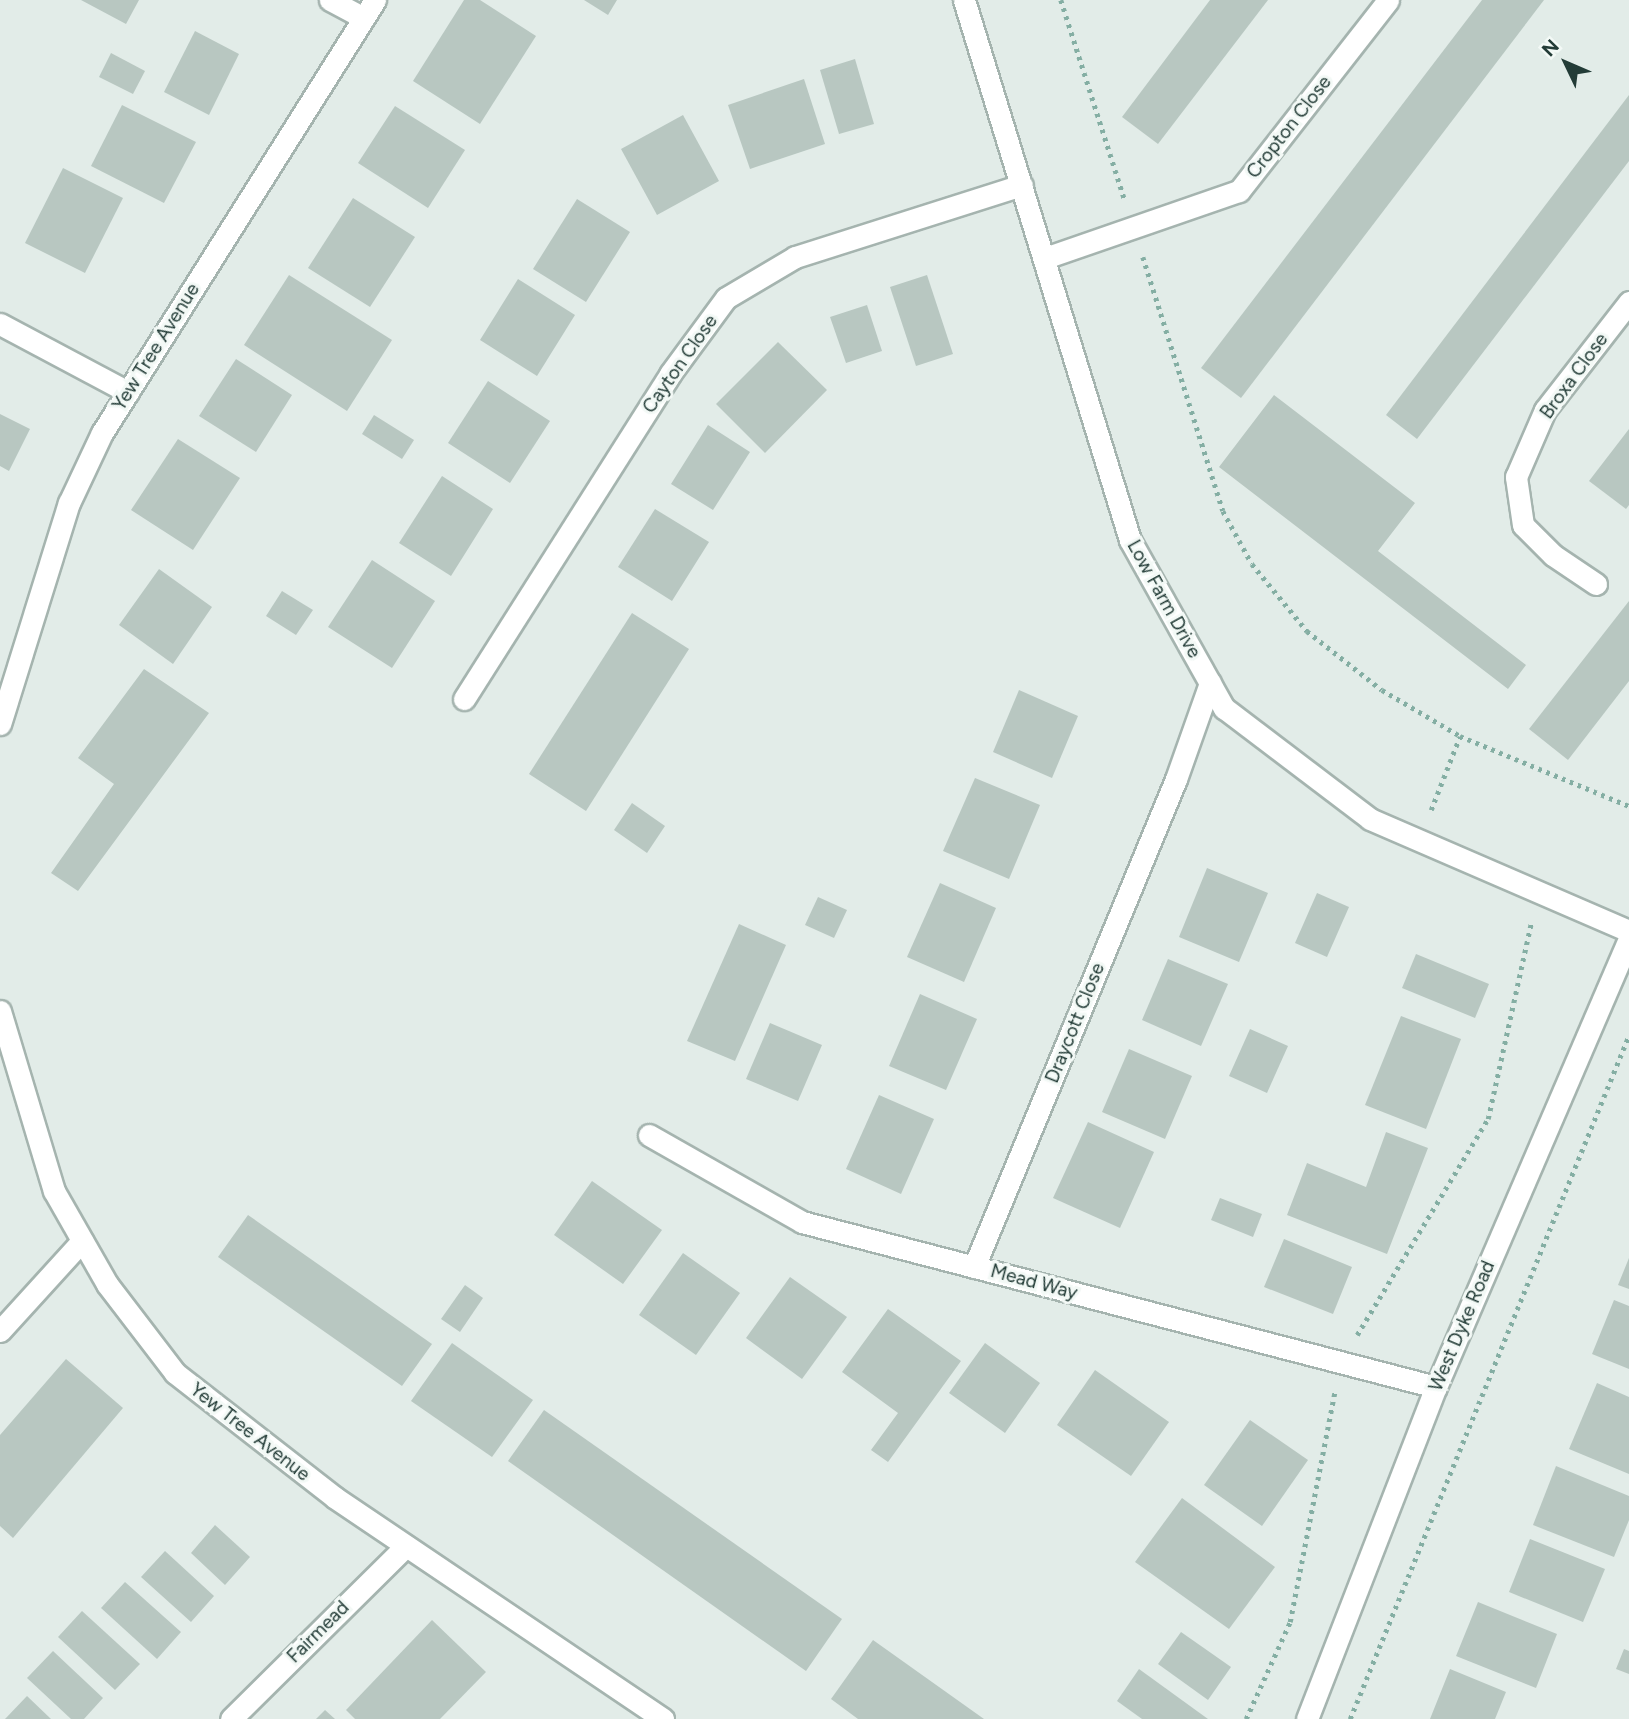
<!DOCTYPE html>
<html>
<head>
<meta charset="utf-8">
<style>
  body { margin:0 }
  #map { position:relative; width:1629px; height:1719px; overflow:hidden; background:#e2ece8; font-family:Figtree,sans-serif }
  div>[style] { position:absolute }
  .building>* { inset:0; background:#b8c7c1 }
  .path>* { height:4.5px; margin-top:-2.25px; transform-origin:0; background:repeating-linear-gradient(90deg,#84aea3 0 3.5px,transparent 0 8.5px) }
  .roads { filter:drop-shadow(2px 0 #a5b4af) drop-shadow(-2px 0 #a5b4af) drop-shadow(0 2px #a5b4af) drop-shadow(0 -2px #a5b4af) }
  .pedestrian>* { height:21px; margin:-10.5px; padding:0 10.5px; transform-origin:10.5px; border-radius:10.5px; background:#fff }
  .minor>* { height:21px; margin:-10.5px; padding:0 10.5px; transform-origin:10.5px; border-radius:10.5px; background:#fff }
  .tertiary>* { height:21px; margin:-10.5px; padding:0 10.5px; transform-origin:10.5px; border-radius:10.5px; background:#fff }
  span { translate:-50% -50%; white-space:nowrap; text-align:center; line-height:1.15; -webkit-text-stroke:6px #f3f9f6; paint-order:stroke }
  .street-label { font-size:19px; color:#233c37 }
  .north { position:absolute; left:1531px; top:28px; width:70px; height:70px; -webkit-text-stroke:5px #f3f9f6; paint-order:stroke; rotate:314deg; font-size:19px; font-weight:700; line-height:28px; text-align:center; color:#233c37 }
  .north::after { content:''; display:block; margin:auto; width:24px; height:32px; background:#233c37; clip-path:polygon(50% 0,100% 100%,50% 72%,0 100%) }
</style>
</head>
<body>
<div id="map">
  <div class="building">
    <div style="clip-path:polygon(81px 0,139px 0,126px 24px)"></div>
    <div style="clip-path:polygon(464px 0,480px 0,536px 36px,480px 124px,413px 81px)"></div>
    <div style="clip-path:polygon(584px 0,617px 0,608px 15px)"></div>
    <div style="clip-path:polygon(1210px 0,1268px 0,1158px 144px,1122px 117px)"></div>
    <div style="clip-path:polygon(1482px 0,1544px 0,1241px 398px,1201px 368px)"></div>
    <div style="clip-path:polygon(195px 31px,239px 54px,209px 115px,164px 92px)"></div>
    <div style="clip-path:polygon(111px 53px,145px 71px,133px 94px,99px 77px)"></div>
    <div style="clip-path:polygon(855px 59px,874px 124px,839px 134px,820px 70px)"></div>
    <div style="clip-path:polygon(804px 79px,825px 144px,750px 169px,728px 105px)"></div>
    <div style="clip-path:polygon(1629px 95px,1629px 161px,1417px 439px,1386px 415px)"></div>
    <div style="clip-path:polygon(122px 105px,196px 142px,164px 203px,91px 166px)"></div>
    <div style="clip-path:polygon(395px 106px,465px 150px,428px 208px,358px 163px)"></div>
    <div style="clip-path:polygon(683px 115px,719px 181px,657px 215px,621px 149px)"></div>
    <div style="clip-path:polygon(63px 168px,123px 198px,85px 273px,25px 243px)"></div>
    <div style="clip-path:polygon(353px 198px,415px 237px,370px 307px,308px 268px)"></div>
    <div style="clip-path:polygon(577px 199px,630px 232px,586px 302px,533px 269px)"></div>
    <div style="clip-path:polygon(289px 275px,392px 340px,347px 411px,244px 345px)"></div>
    <div style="clip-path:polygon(927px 275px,953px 354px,916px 366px,890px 287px)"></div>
    <div style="clip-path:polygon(518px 279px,575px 315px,537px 376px,480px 340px)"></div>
    <div style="clip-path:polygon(867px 305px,882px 351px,846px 363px,830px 317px)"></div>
    <div style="clip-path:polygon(778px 342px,827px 390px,765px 453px,716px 404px)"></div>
    <div style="clip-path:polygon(236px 359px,292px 395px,256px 452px,199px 416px)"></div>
    <div style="clip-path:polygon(488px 381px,550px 421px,510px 483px,448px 443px)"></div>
    <div style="clip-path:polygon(1274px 395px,1415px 503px,1378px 551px,1526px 665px,1508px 689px,1219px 467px)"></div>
    <div style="clip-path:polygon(0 414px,30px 429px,9px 471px,0 466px)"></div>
    <div style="clip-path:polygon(374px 415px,414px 440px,402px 459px,362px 434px)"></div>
    <div style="clip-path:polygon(708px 425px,750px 452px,713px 510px,671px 484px)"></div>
    <div style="clip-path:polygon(1629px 429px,1629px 505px,1626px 509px,1589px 481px)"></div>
    <div style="clip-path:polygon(178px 439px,240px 478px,193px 550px,131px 510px)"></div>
    <div style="clip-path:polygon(442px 476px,493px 509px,451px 576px,399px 543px)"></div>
    <div style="clip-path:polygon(655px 509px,709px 542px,672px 601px,618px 567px)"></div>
    <div style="clip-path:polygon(372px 560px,435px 601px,392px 668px,328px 627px)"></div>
    <div style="clip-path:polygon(159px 569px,212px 607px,173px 664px,119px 625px)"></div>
    <div style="clip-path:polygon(282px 591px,313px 610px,296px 635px,266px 616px)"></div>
    <div style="clip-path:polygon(1629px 601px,1629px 681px,1568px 760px,1529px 729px)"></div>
    <div style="clip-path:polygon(632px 613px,689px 649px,586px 811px,529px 774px)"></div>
    <div style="clip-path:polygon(144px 669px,209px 713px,78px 891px,51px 873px,114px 784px,78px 758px)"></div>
    <div style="clip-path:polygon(1019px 690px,1078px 716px,1052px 778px,993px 752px)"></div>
    <div style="clip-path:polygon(975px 778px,1040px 805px,1009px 879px,943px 851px)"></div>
    <div style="clip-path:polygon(632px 803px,665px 826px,647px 853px,614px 830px)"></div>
    <div style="clip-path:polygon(1207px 868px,1268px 893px,1239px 962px,1179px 937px)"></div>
    <div style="clip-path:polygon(940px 883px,996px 908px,964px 982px,907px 957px)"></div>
    <div style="clip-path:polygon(1317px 893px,1349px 907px,1327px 957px,1295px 943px)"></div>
    <div style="clip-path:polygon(818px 897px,847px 910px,834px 938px,805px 925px)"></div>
    <div style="clip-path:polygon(739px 924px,786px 945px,735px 1061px,687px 1041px)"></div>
    <div style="clip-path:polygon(1416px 954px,1489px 984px,1475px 1018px,1402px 988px)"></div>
    <div style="clip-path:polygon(1168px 959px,1228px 984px,1201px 1046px,1142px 1020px)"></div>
    <div style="clip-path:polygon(920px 994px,977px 1019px,946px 1090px,889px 1066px)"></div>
    <div style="clip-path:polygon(1401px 1016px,1461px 1039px,1426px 1129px,1365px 1105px)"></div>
    <div style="clip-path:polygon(770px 1023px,822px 1045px,798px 1101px,746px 1079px)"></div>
    <div style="clip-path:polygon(1250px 1029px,1288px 1046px,1267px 1093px,1229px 1076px)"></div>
    <div style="clip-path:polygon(1129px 1049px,1192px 1076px,1165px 1139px,1102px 1112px)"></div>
    <div style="clip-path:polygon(879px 1095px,934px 1119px,901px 1194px,846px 1169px)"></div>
    <div style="clip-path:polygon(1088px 1122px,1154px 1152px,1120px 1228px,1053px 1198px)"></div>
    <div style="clip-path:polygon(1386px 1132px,1428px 1148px,1387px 1254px,1287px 1215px,1307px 1163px,1366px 1187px)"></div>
    <div style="clip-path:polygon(592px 1181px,662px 1230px,623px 1284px,554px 1235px)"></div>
    <div style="clip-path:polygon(1220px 1198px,1262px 1214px,1253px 1237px,1211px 1220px)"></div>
    <div style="clip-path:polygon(248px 1215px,432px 1344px,402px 1386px,218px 1257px)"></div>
    <div style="clip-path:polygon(1284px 1239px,1352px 1267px,1333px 1314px,1264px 1287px)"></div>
    <div style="clip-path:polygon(683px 1253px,740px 1293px,696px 1355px,639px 1315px)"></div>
    <div style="clip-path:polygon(1629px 1258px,1629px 1289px,1618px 1285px)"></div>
    <div style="clip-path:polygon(790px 1277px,847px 1317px,802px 1379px,746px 1338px)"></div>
    <div style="clip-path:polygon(465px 1285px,483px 1298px,460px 1332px,441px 1319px)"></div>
    <div style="clip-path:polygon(1614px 1300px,1629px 1306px,1629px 1369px,1592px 1354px)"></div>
    <div style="clip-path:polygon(888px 1309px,961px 1361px,888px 1462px,871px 1450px,898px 1413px,842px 1372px)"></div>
    <div style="clip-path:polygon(452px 1343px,533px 1400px,492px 1457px,411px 1401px)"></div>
    <div style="clip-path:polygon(985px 1343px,1040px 1383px,1005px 1433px,949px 1393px)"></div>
    <div style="clip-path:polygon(66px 1359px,123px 1408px,13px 1538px,0 1526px,0 1435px)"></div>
    <div style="clip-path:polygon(1095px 1370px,1169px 1422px,1131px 1476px,1057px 1425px)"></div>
    <div style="clip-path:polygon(1597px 1383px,1629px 1397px,1629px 1474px,1569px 1449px)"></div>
    <div style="clip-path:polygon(544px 1410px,842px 1619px,806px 1671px,508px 1461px)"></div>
    <div style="clip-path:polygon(1250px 1420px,1308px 1460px,1262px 1526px,1204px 1485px)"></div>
    <div style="clip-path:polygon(1556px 1466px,1629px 1496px,1629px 1520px,1614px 1557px,1533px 1525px)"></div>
    <div style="clip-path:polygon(1182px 1498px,1275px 1567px,1229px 1629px,1135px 1562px)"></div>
    <div style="clip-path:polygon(215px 1525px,250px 1557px,225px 1585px,191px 1553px)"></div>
    <div style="clip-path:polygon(1530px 1539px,1605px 1569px,1583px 1622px,1509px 1592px)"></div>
    <div style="clip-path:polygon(165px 1551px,214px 1596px,191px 1622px,141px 1577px)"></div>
    <div style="clip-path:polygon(125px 1582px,181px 1632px,157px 1659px,101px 1608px)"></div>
    <div style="clip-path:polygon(1478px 1602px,1557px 1634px,1536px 1688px,1456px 1656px)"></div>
    <div style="clip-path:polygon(82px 1611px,140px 1664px,115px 1690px,58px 1637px)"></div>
    <div style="clip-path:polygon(432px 1620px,486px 1672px,440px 1719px,355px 1719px,346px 1710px)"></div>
    <div style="clip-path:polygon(1181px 1632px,1231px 1667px,1208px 1700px,1158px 1664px)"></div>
    <div style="clip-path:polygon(873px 1640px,984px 1719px,858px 1719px,831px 1699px)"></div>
    <div style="clip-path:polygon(1624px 1649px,1629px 1651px,1629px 1674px,1616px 1669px)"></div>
    <div style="clip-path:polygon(53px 1651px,103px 1698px,84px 1719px,71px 1719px,27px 1678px)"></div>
    <div style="clip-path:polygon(1139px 1669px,1208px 1719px,1142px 1719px,1117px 1701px)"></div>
    <div style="clip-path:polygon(1450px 1669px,1506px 1692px,1495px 1719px,1430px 1719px)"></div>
    <div style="clip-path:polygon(27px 1696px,51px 1719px,5px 1719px)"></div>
    <div style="clip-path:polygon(325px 1710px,335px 1719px,316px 1719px)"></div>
  </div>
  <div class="path">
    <div style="left:1061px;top:0;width:208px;rotate:72.3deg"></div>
    <div style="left:1143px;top:257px;width:266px;rotate:72.5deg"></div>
    <div style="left:1223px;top:511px;width:60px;rotate:61.3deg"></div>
    <div style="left:1252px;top:564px;width:87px;rotate:50.6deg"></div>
    <div style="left:1307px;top:631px;width:95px;rotate:38.2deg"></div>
    <div style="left:1382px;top:690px;width:91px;rotate:30.5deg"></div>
    <div style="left:1460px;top:736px;width:183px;rotate:22.5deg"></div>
    <div style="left:1431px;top:810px;width:79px;rotate:-68.6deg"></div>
    <div style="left:1357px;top:1335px;width:253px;rotate:-58.8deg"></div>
    <div style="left:1488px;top:1119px;width:201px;rotate:-77.6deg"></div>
    <div style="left:1246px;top:1719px;width:107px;rotate:-65.6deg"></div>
    <div style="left:1290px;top:1622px;width:235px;rotate:-79deg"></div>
    <div style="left:1350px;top:1719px;width:739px;rotate:-67.81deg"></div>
  </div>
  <div class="roads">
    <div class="pedestrian">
      <div style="left:1176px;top:779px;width:102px;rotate:-70.5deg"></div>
    </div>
    <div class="minor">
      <div style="left:330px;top:0;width:38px;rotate:28deg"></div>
      <div style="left:1045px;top:258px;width:205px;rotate:-19.1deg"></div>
      <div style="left:1239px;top:191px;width:242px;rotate:-52deg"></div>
      <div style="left:0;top:324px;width:145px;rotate:28deg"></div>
      <div style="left:1596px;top:584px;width:52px;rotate:-146deg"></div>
      <div style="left:1553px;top:555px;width:42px;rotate:-135deg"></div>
      <div style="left:1523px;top:525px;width:49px;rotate:-98.3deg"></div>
      <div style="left:1516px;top:477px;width:73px;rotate:-66.6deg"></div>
      <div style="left:1545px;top:410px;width:137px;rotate:-52.1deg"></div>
      <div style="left:464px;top:699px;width:385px;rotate:-57.6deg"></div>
      <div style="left:670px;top:374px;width:94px;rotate:-53.6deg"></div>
      <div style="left:726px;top:298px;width:80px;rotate:-30.7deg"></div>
      <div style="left:795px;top:257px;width:238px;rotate:-17.6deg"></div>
      <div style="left:0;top:724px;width:232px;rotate:-72.7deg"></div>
      <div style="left:69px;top:503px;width:77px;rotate:-64.8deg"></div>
      <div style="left:102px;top:433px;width:512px;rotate:-57.77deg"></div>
      <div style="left:0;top:1011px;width:188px;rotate:73.3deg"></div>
      <div style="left:54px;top:1191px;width:107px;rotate:60.3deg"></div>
      <div style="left:107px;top:1284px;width:112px;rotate:52.6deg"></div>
      <div style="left:175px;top:1373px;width:202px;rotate:37.9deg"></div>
      <div style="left:334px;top:1497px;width:397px;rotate:34deg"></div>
      <div style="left:649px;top:1135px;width:176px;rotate:29.6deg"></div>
      <div style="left:802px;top:1222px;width:655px;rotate:14.59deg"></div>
      <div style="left:974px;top:1267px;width:528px;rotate:-67.51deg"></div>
      <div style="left:0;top:1331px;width:122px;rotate:-47.7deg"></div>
      <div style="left:231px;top:1719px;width:246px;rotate:-44.7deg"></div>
    </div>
    <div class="tertiary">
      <div style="left:964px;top:0;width:565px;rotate:72.91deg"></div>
      <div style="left:1130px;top:540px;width:193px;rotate:60.8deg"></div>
      <div style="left:1224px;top:708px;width:183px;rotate:37.2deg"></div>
      <div style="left:1370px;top:819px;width:282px;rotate:23.4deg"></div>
      <div style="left:1307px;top:1719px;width:356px;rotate:-68.8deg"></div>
      <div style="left:1436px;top:1387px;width:489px;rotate:-66.7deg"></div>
    </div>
  </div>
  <div class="street-label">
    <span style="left:1289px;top:127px;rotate:-52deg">Cropton Close</span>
    <span style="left:156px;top:347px;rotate:-58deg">Yew Tree Avenue</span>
    <span style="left:680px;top:364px;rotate:-55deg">Cayton Close</span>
    <span style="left:1574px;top:376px;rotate:-54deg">Broxa Close</span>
    <span style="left:1164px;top:599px;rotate:61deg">Low Farm Drive</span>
    <span style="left:1075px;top:1023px;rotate:-68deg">Draycott Close</span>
    <span style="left:1034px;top:1282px;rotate:15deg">Mead Way</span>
    <span style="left:1462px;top:1326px;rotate:-67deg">West Dyke Road</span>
    <span style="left:250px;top:1432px;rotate:38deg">Yew Tree Avenue</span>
    <span style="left:318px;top:1632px;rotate:-45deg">Fairmead</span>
  </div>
  <div class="north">N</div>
</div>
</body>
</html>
